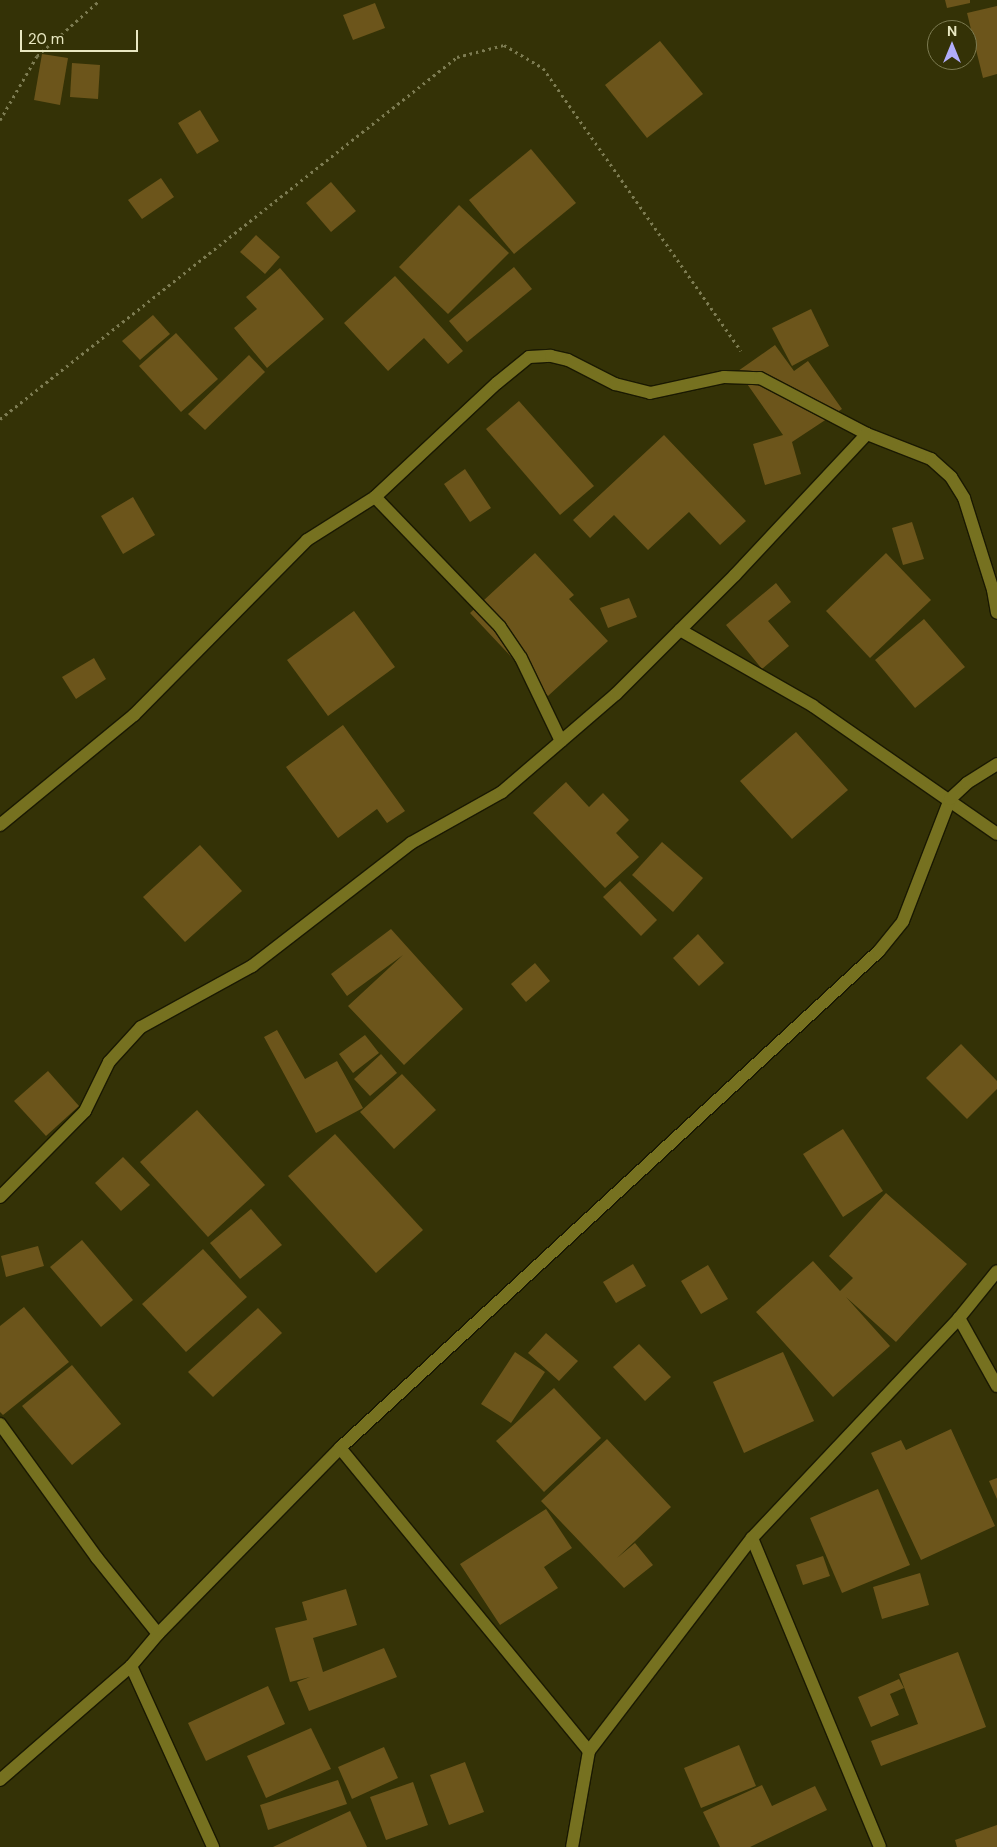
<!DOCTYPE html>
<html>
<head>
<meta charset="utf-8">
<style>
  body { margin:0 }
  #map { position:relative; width:997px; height:1847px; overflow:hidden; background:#343206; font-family:"DM Sans",sans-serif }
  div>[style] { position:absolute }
  .building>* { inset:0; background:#6c551b }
  .path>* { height:3px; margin-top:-1.5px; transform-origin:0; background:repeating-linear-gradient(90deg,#7d7c52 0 2.5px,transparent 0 6.5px) }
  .roads { filter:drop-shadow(1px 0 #1a1902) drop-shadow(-1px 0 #1a1902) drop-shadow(0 1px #1a1902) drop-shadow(0 -1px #1a1902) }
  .minor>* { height:12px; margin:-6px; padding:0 6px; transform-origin:6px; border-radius:6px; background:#767120 }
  span { translate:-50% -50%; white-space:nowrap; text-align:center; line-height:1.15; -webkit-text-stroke:4px #343206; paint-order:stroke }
  .north { position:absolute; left:927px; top:20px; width:50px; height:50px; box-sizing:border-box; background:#343206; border:1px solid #7c7b51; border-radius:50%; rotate:0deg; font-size:14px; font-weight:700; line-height:20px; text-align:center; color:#e9e8c2 }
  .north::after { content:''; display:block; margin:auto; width:18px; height:22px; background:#b1adfa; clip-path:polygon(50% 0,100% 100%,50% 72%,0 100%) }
  .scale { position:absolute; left:20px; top:30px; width:118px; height:22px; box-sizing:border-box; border:2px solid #e9e8c2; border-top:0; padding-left:6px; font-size:15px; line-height:18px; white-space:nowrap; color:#e9e8c2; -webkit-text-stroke:4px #343206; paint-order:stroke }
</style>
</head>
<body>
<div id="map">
  <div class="building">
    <div style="clip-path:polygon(945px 0,970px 0,970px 3px,947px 8px)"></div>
    <div style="clip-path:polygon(375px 3px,385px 28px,353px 40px,343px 15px)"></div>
    <div style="clip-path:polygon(997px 6px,997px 74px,983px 78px,967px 13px)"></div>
    <div style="clip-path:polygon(960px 23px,962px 30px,937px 30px,936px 47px,933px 29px)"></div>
    <div style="clip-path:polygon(660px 41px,703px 94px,647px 138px,605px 85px)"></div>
    <div style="clip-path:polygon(42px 54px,68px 58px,60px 105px,34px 100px)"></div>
    <div style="clip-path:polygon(72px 63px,100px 65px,98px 99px,70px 97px)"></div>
    <div style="clip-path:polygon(200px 110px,219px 141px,197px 154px,178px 123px)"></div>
    <div style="clip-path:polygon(531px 149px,576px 203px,514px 254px,469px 200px)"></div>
    <div style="clip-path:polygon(161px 178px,174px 197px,142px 219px,128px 200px)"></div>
    <div style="clip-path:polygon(331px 182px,356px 211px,331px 232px,306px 203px)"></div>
    <div style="clip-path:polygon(459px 205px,509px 253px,448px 314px,399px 267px)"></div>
    <div style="clip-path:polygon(256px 235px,280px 257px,265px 274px,240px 252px)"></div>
    <div style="clip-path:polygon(514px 267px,532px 289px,467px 342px,449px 321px)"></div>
    <div style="clip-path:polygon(280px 268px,324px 319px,267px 368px,234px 328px,257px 309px,246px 297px)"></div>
    <div style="clip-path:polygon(395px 276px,463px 351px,448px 364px,424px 338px,388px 371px,344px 323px)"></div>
    <div style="clip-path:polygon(811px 309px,829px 346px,792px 366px,772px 328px)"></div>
    <div style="clip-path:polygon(153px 315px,170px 334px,140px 360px,122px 341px)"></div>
    <div style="clip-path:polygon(176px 333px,218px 379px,181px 412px,139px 366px)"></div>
    <div style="clip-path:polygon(775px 345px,794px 371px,808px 361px,842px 409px,792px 442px,801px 474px,765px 485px,753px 444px,783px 435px,738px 371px)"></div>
    <div style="clip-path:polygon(249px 355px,265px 372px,205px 430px,188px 414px)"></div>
    <div style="clip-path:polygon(519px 401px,594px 486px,560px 515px,486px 429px)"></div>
    <div style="clip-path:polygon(664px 435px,746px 521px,720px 545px,689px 512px,648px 550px,614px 515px,590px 538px,573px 520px)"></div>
    <div style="clip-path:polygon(465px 469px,491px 508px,470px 522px,444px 484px)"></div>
    <div style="clip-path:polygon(133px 497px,155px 535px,123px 554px,101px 516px)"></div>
    <div style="clip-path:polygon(912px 522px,924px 559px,903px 565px,892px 528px)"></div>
    <div style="clip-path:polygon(535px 553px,574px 595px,569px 599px,608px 641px,548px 696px,470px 613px)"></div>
    <div style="clip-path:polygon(886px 553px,931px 600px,870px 658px,826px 611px)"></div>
    <div style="clip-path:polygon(776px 583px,791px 602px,768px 621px,789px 646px,762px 669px,726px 625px)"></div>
    <div style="clip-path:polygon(629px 598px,637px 617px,608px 628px,600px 608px)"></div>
    <div style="clip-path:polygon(354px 611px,395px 667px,328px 716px,287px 660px)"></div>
    <div style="clip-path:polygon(924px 619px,965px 667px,915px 708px,875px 660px)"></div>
    <div style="clip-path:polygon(94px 658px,106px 679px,76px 699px,62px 677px)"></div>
    <div style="clip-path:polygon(343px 725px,405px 811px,387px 823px,377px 809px,338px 838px,286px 767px)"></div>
    <div style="clip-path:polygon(796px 732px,848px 790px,792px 839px,740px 781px)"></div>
    <div style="clip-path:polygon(566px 782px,589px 807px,603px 793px,629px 820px,616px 833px,639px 857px,605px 888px,533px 813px)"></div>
    <div style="clip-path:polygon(662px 842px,703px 878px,673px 912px,632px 875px)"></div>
    <div style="clip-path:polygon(200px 845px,242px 891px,185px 942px,143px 897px)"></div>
    <div style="clip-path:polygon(620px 881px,657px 920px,641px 936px,603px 897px)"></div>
    <div style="clip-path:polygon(391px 929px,463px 1009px,404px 1065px,348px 1006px,403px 955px,347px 996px,331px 974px)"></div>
    <div style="clip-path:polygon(698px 934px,724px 963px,699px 986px,673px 958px)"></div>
    <div style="clip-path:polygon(535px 963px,550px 981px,526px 1002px,511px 984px)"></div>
    <div style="clip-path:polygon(277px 1030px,305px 1079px,337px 1061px,363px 1108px,316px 1133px,264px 1037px)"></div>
    <div style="clip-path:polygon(365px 1035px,379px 1053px,353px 1073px,339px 1054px)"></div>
    <div style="clip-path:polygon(961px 1044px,997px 1081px,997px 1089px,967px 1119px,926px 1078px)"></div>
    <div style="clip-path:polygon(381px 1054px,397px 1073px,370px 1096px,354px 1079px)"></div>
    <div style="clip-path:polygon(48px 1071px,79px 1106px,46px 1136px,14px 1101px)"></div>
    <div style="clip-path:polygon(402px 1074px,436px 1110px,394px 1149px,360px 1112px)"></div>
    <div style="clip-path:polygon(197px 1110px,265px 1185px,208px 1237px,140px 1162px)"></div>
    <div style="clip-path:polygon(843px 1129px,883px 1191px,843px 1217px,803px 1154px)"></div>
    <div style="clip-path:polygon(335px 1134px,423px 1230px,376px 1273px,288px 1176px)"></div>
    <div style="clip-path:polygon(123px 1157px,150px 1185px,121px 1211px,95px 1183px)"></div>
    <div style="clip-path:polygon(886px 1193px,967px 1264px,896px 1342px,846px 1297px,890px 1346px,833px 1397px,756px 1312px,813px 1261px,840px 1291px,853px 1278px,829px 1256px)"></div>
    <div style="clip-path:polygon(251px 1209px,282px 1245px,240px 1279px,210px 1243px)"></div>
    <div style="clip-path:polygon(82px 1240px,133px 1300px,101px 1327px,50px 1267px)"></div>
    <div style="clip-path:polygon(38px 1246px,44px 1266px,6px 1277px,1px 1256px)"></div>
    <div style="clip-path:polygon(203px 1249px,247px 1297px,186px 1352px,142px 1304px)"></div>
    <div style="clip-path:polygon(633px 1264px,646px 1286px,616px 1303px,603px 1282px)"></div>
    <div style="clip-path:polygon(708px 1265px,728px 1299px,701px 1314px,681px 1281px)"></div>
    <div style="clip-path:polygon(24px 1307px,69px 1362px,3px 1415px,0 1412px,0 1326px)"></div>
    <div style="clip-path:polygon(258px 1308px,282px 1333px,213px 1397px,188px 1372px)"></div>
    <div style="clip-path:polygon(546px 1333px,578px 1361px,559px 1381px,528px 1353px)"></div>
    <div style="clip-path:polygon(639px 1344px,671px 1377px,645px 1401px,613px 1367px)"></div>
    <div style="clip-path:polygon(515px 1352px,545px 1372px,511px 1423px,481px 1404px)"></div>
    <div style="clip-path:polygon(783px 1352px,814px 1421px,744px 1453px,713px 1382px)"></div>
    <div style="clip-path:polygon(72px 1365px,121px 1424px,72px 1465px,22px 1406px)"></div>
    <div style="clip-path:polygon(554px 1388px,601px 1438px,544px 1492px,496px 1441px)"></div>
    <div style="clip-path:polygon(951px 1429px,995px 1526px,921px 1560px,871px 1453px,901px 1440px,906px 1450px)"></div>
    <div style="clip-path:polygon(607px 1439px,671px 1507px,617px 1558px,635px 1543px,653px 1565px,624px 1588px,541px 1501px)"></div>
    <div style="clip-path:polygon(997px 1478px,997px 1499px,989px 1481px)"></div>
    <div style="clip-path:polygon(878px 1489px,910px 1565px,842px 1593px,810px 1518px)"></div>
    <div style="clip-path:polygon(546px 1509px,572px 1548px,544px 1567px,558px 1588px,500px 1625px,460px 1564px)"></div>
    <div style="clip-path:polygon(823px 1556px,830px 1576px,803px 1585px,796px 1565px)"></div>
    <div style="clip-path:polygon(920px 1573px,929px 1605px,882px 1619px,873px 1587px)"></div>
    <div style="clip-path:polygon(346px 1589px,357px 1625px,313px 1638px,323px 1672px,384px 1648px,397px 1677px,309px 1711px,297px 1682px,310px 1677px,290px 1682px,275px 1628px,307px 1620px,302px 1602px)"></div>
    <div style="clip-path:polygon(958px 1652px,986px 1727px,881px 1766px,871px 1741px,918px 1724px,899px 1674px)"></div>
    <div style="clip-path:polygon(899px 1679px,904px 1688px,890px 1694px,899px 1715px,871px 1727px,858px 1697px)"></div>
    <div style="clip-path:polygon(268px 1686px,285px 1724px,206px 1761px,188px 1723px)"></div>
    <div style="clip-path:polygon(311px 1728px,331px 1769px,266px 1798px,247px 1756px)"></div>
    <div style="clip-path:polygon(739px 1745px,756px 1786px,701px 1808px,684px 1768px)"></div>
    <div style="clip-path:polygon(384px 1747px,398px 1778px,352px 1799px,338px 1767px)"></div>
    <div style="clip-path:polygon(465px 1762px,484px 1812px,449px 1825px,430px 1775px)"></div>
    <div style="clip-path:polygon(338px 1780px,347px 1804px,268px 1830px,260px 1805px)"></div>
    <div style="clip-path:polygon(413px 1782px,428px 1825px,386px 1840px,370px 1797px)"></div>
    <div style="clip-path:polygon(762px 1785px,772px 1806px,815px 1786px,827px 1810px,750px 1847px,720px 1847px,703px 1812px)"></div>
    <div style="clip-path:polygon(350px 1811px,367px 1847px,273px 1847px)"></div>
    <div style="clip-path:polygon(997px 1825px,997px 1847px,957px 1847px,955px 1840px)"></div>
  </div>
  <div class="path">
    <div style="left:0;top:120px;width:74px;rotate:-60deg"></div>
    <div style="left:37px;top:56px;width:84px;rotate:-41.6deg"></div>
    <div style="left:0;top:419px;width:583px;rotate:-38.38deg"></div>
    <div style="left:457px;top:57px;width:49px;rotate:-14.3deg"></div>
    <div style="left:504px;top:45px;width:45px;rotate:30.5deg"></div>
    <div style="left:543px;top:68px;width:345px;rotate:55deg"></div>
  </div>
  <div class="roads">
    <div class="minor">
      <div style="left:375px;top:497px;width:180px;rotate:46.1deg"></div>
      <div style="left:500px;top:627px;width:37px;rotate:56deg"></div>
      <div style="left:521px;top:658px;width:92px;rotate:64.3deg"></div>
      <div style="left:680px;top:630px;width:153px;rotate:29.7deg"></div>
      <div style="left:813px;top:706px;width:224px;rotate:34.8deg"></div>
      <div style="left:0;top:825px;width:173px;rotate:-39.4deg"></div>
      <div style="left:134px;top:715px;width:246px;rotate:-45.3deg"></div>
      <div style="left:307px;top:540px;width:80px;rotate:-32.3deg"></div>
      <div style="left:375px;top:497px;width:167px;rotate:-43.1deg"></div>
      <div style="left:497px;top:383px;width:41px;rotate:-39.1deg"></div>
      <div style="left:529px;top:357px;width:22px;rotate:-3deg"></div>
      <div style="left:551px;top:356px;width:17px;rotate:13deg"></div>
      <div style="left:568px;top:360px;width:53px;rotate:27.1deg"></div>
      <div style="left:615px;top:384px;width:36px;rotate:14deg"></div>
      <div style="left:650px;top:393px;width:76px;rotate:-12.2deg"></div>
      <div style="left:724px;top:377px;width:36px;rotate:2deg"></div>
      <div style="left:760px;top:378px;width:121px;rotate:27.6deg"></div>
      <div style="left:867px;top:434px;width:69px;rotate:21.3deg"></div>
      <div style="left:931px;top:459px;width:27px;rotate:42deg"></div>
      <div style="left:951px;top:477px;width:25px;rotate:58deg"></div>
      <div style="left:964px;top:498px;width:96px;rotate:72.5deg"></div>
      <div style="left:993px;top:590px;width:23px;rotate:80deg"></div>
      <div style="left:0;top:1197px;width:121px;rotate:-45.3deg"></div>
      <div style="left:85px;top:1111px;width:55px;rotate:-63.9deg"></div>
      <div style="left:109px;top:1062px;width:47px;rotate:-47.6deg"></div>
      <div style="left:141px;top:1027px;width:127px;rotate:-28.8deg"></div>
      <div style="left:252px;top:966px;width:201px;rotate:-37.7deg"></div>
      <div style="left:411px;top:843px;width:104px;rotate:-29.3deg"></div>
      <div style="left:502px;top:792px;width:150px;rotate:-40.7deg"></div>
      <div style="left:616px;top:694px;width:168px;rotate:-45deg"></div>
      <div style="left:735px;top:575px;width:193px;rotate:-46.9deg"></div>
      <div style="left:959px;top:1318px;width:78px;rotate:60.8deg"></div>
      <div style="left:0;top:1424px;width:165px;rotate:54.1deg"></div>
      <div style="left:97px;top:1558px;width:97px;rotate:51.2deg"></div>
      <div style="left:340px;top:1448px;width:392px;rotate:50.6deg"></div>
      <div style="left:589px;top:1751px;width:97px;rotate:100deg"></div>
      <div style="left:752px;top:1538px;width:334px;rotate:67.5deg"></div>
      <div style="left:131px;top:1666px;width:199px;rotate:65.6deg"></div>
      <div style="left:589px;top:1751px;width:268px;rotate:-52.6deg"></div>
      <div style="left:752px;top:1538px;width:302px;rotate:-46.7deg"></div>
      <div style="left:959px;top:1318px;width:60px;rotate:-51deg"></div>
      <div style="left:0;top:1780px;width:174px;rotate:-41deg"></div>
      <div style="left:131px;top:1666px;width:42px;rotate:-49.8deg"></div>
      <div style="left:158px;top:1634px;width:260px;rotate:-45.6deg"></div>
      <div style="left:340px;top:1448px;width:733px;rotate:-42.68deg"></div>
      <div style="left:879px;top:951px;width:38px;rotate:-51deg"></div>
      <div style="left:903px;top:921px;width:131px;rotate:-68.9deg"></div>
      <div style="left:950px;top:799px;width:23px;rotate:-43deg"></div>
      <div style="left:967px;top:783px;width:36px;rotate:-32deg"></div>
    </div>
  </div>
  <div class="north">N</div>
  <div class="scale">20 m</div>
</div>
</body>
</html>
